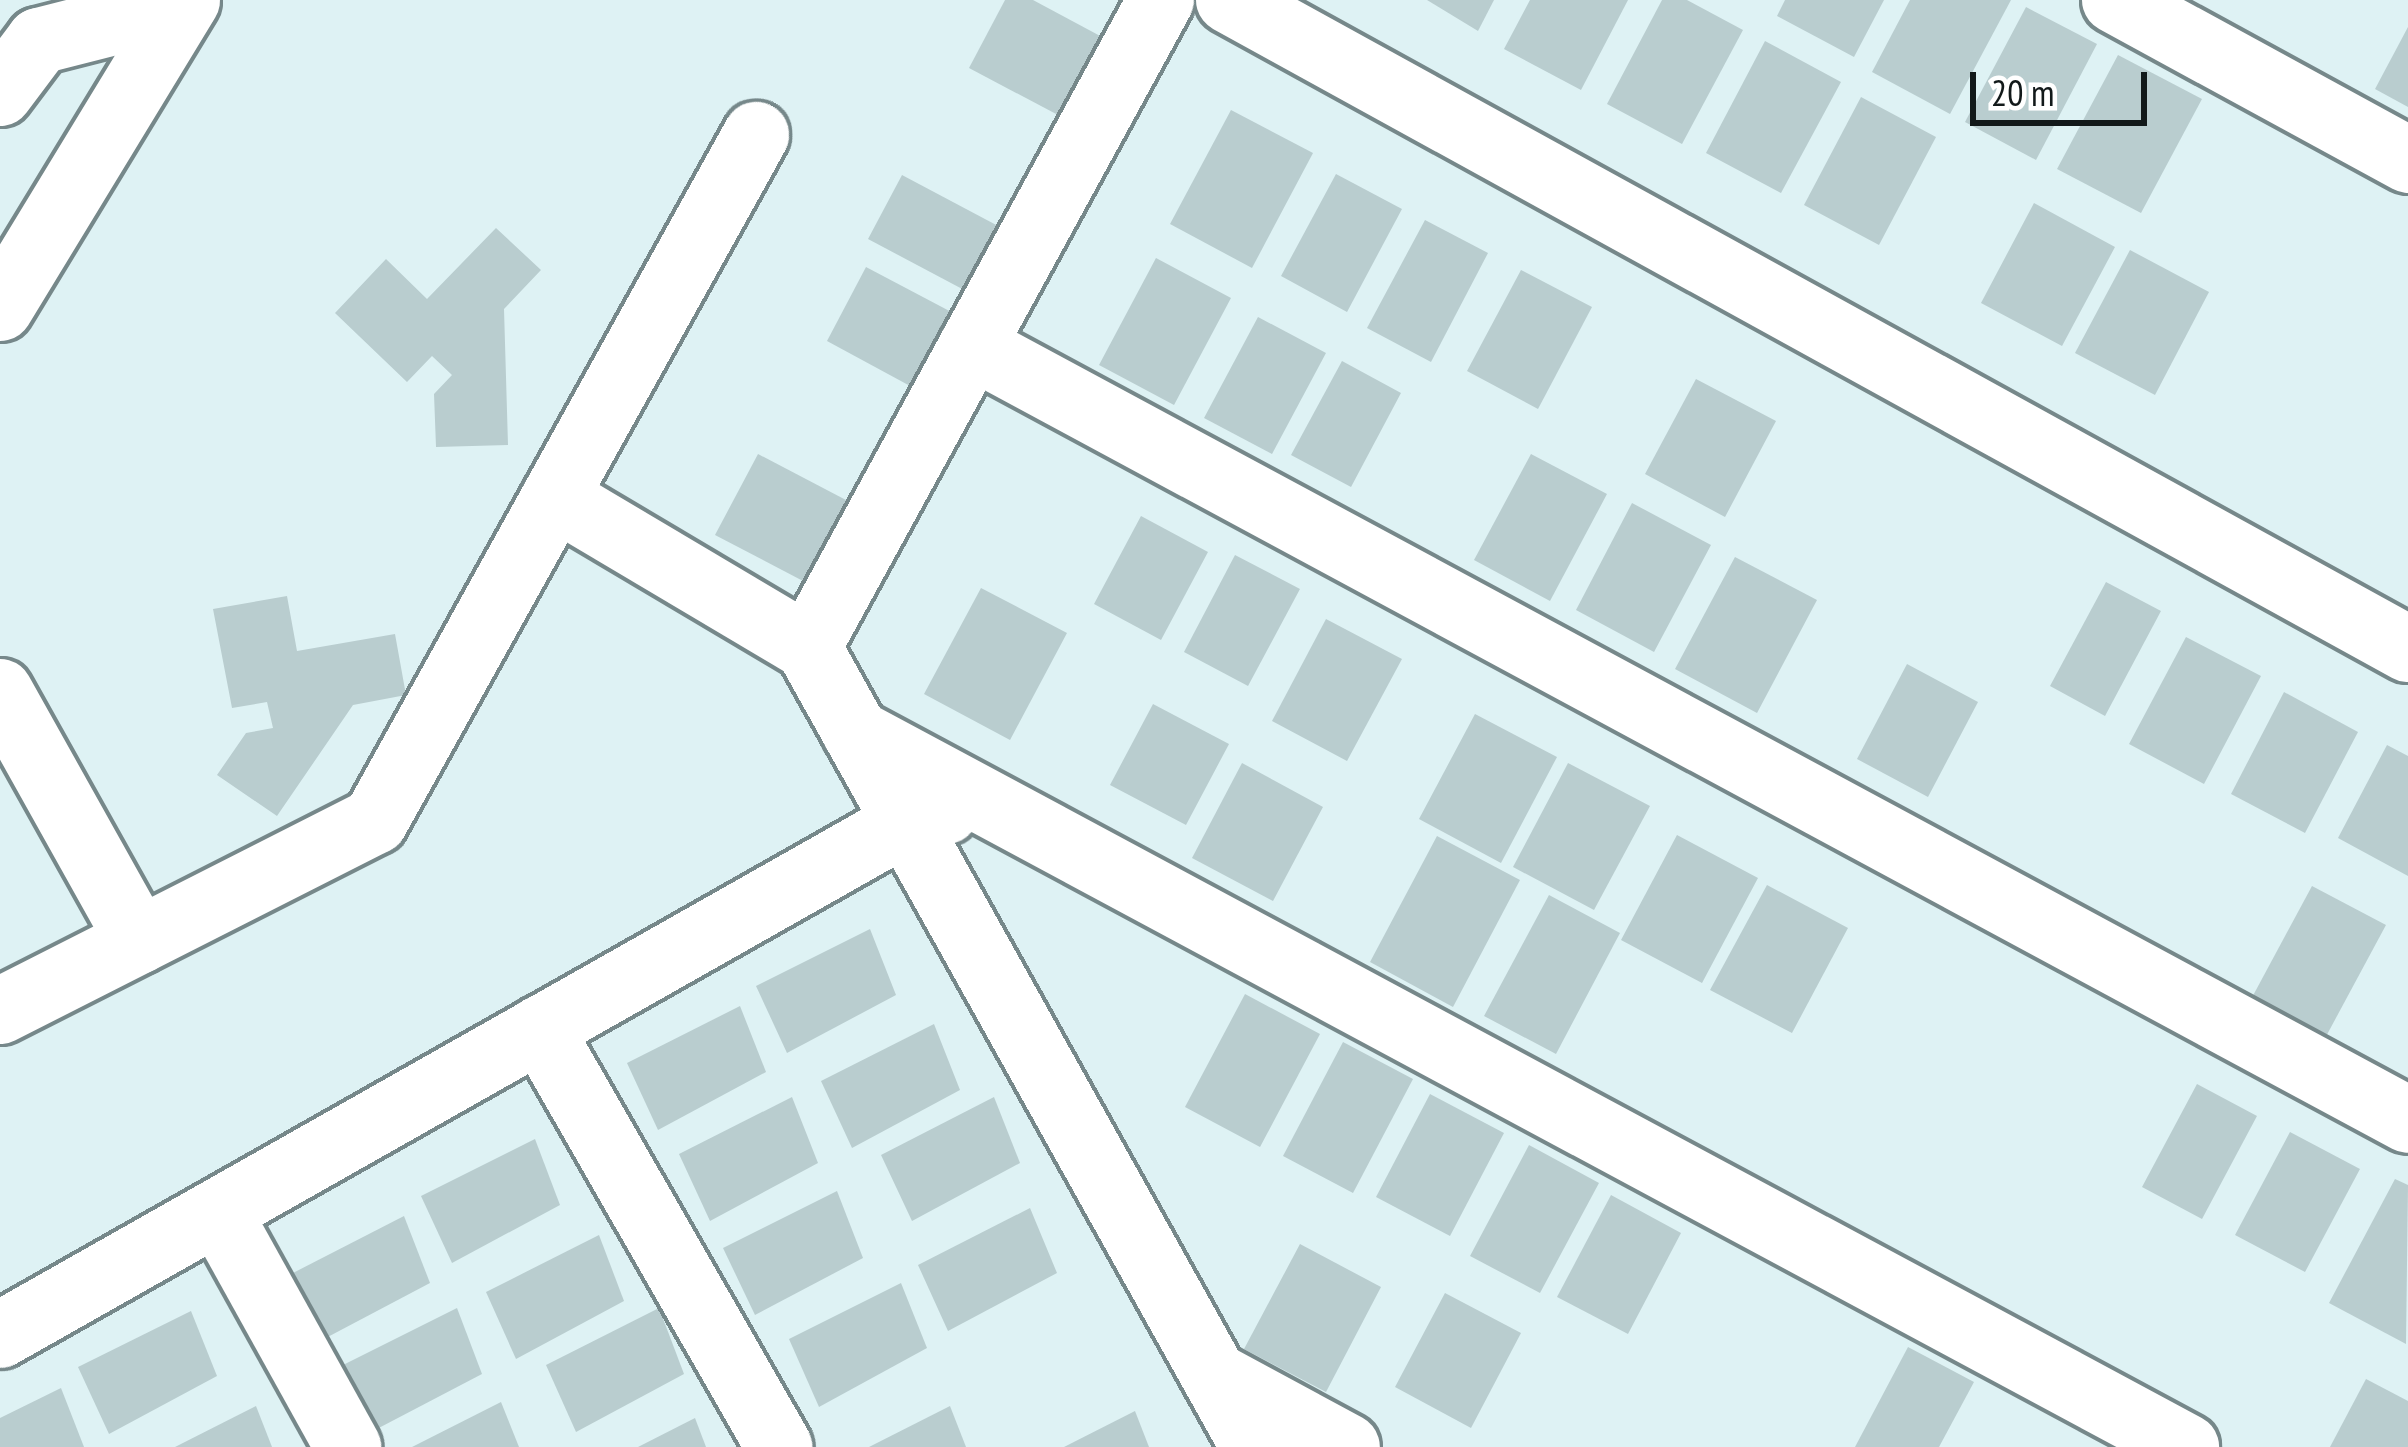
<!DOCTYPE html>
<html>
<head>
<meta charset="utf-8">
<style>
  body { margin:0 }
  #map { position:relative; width:2408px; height:1447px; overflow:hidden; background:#def2f4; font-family:"PT Sans Narrow",sans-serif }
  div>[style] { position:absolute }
  .building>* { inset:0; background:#b9cdcf }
  .roads { filter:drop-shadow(3px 0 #76888a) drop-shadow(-3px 0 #76888a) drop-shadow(0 3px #76888a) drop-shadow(0 -3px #76888a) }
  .street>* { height:66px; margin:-33px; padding:0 33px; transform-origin:33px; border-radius:33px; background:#fff }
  span { translate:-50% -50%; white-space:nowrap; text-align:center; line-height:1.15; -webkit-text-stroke:9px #fff; paint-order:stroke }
  .scale { position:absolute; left:1970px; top:72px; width:177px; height:54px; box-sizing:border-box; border:6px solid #12191a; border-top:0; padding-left:15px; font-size:36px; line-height:42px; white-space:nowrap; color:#12191a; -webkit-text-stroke:9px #fff; paint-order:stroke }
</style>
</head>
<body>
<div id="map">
  <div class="building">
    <div style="clip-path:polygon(1005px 0,1033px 0,1117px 45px,1075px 124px,969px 68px)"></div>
    <div style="clip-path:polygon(1427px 0,1494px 0,1478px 31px)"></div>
    <div style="clip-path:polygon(1530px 0,1628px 0,1581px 90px,1504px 49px)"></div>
    <div style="clip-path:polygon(1662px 0,1687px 0,1743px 30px,1682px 144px,1607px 104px)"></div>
    <div style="clip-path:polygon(1785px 0,1884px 0,1854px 57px,1777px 16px)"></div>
    <div style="clip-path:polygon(1910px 0,2011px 0,1950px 114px,1872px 72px)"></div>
    <div style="clip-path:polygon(2026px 7px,2097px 44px,2036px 160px,1965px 122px)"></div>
    <div style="clip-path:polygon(2408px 27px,2408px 107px,2375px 89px)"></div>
    <div style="clip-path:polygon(1765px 41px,1841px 82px,1781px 193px,1706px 153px)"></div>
    <div style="clip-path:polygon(2118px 55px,2202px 99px,2141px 213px,2057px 169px)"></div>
    <div style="clip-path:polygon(1861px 97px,1936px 137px,1879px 245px,1804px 205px)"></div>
    <div style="clip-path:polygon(1231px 110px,1313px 153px,1252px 268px,1170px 224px)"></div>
    <div style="clip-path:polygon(1336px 174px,1402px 209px,1347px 312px,1281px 276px)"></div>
    <div style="clip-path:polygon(902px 175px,1017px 236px,983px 300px,868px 239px)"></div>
    <div style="clip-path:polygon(2034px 203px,2115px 247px,2062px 346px,1981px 303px)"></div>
    <div style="clip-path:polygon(1425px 220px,1488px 253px,1431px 362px,1367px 328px)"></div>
    <div style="clip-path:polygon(496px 228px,541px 270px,504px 309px,508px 445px,436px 447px,434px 394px,452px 375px,432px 356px,407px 382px,335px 313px,386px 259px,427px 299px)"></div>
    <div style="clip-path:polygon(2130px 250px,2209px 292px,2155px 395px,2075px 353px)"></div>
    <div style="clip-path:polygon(1156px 258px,1231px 298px,1174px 405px,1099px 365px)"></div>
    <div style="clip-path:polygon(866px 267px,976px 325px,936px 400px,827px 341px)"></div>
    <div style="clip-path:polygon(1521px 270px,1592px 307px,1538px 409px,1467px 371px)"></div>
    <div style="clip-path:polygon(1258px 317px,1326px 353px,1272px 454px,1204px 418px)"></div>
    <div style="clip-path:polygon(1342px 361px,1401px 393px,1351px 487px,1291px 455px)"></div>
    <div style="clip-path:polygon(1696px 379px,1776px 421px,1725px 517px,1645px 474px)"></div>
    <div style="clip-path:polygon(758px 454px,867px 511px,824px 592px,715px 535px)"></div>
    <div style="clip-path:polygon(1531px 454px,1607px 494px,1550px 601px,1474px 560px)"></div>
    <div style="clip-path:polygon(1632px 503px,1711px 545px,1654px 652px,1576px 610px)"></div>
    <div style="clip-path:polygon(1141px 516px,1208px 552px,1161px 640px,1094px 604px)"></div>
    <div style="clip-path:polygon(1235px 555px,1300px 589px,1248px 686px,1184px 652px)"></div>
    <div style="clip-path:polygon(1735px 557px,1817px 600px,1757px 713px,1675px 669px)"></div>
    <div style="clip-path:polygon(2106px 582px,2161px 611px,2105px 716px,2050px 686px)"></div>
    <div style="clip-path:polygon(981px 588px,1067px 633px,1010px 740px,924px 694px)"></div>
    <div style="clip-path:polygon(287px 596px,297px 651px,395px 634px,406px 695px,353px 705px,277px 816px,217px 775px,246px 733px,273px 728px,267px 702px,232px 708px,213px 609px)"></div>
    <div style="clip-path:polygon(1326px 619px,1402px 659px,1347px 761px,1272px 721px)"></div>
    <div style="clip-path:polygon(2186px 637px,2261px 676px,2204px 784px,2129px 744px)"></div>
    <div style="clip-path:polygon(1907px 664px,1978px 702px,1928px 797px,1857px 759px)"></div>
    <div style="clip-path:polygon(2284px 692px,2358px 732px,2305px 833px,2231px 794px)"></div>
    <div style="clip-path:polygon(1153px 704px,1229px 744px,1186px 825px,1110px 785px)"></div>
    <div style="clip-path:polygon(1475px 714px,1557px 757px,1501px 863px,1419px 819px)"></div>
    <div style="clip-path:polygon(2387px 745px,2408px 756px,2408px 876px,2338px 838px)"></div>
    <div style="clip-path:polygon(1242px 763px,1323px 807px,1273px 901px,1192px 858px)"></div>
    <div style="clip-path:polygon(1568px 763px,1650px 806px,1594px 910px,1513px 867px)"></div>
    <div style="clip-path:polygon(1677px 835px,1758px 878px,1702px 983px,1621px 940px)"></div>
    <div style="clip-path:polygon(1437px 836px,1520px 880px,1453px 1007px,1370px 962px)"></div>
    <div style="clip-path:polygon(1767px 885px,1848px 928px,1792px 1033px,1710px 990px)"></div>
    <div style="clip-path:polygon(2312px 886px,2386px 925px,2323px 1042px,2249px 1003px)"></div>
    <div style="clip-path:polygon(1549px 895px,1620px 933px,1556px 1054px,1484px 1016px)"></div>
    <div style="clip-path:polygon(870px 929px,896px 995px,787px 1053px,756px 986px)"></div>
    <div style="clip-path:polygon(1245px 994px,1320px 1034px,1260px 1147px,1185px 1107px)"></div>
    <div style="clip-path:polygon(740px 1006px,766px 1072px,658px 1130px,627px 1063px)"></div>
    <div style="clip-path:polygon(934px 1024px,960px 1090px,852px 1148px,821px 1081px)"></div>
    <div style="clip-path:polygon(1343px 1042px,1413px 1079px,1353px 1193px,1283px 1156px)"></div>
    <div style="clip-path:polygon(2197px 1084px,2257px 1116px,2202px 1219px,2142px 1187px)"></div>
    <div style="clip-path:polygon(1430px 1094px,1504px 1133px,1450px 1236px,1376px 1197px)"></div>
    <div style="clip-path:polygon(792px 1097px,818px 1163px,710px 1221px,679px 1154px)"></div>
    <div style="clip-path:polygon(994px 1097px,1020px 1163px,912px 1221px,881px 1155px)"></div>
    <div style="clip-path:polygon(2290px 1132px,2360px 1169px,2305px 1272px,2235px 1235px)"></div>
    <div style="clip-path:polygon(535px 1139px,560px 1205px,452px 1263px,421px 1196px)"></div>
    <div style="clip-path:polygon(1529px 1145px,1599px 1183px,1540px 1293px,1470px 1256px)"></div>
    <div style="clip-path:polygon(2395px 1179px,2408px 1185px,2406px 1344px,2329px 1303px)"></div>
    <div style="clip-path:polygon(837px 1191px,863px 1258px,755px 1315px,723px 1248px)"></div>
    <div style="clip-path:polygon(1611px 1195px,1681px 1233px,1628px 1334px,1557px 1297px)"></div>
    <div style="clip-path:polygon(1030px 1208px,1057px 1273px,948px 1331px,918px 1265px)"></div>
    <div style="clip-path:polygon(404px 1216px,430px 1283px,322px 1340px,291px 1274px)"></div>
    <div style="clip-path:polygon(599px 1235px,624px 1301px,516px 1359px,486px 1292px)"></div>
    <div style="clip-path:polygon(1300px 1244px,1381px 1287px,1326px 1392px,1244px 1349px)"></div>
    <div style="clip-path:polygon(901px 1283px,927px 1348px,819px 1407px,789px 1339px)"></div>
    <div style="clip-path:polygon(1445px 1293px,1521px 1333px,1471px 1428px,1395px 1387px)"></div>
    <div style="clip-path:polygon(457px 1308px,482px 1374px,373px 1431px,343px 1365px)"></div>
    <div style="clip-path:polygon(659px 1308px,684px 1374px,576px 1432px,546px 1365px)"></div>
    <div style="clip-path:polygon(191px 1311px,217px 1376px,109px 1434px,78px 1367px)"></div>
    <div style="clip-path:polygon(1908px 1347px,1974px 1382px,1939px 1447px,1855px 1447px)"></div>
    <div style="clip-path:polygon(2366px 1379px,2408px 1401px,2408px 1447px,2330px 1447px)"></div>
    <div style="clip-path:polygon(61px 1388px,84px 1447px,0 1447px,0 1418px)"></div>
    <div style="clip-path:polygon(501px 1402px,519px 1447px,412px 1447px)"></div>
    <div style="clip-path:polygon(256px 1406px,272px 1447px,175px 1447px)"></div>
    <div style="clip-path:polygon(950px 1406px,966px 1447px,869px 1447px)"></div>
    <div style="clip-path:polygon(1135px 1411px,1149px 1447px,1064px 1447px)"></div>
    <div style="clip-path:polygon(695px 1418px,706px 1447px,638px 1447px)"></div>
  </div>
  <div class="roads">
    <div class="street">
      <div style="left:1161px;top:0;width:737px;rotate:118.62deg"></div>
      <div style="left:808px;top:647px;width:916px;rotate:60.86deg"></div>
      <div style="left:1229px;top:0;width:1346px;rotate:28.83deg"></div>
      <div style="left:2115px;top:0;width:334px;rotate:28.6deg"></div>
      <div style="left:0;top:93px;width:65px;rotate:-53.1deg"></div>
      <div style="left:39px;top:41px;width:150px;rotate:-14.3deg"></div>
      <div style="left:0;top:308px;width:360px;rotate:-58.7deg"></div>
      <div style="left:972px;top:346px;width:1631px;rotate:28.32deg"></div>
      <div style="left:555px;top:497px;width:294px;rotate:30.7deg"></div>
      <div style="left:0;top:692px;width:285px;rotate:60.8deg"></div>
      <div style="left:855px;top:732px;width:1511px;rotate:28.24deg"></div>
      <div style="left:0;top:1011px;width:420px;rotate:-26.9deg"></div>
      <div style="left:375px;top:821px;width:785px;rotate:-60.95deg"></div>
      <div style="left:540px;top:1029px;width:482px;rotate:60.2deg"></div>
      <div style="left:218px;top:1212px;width:269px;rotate:61deg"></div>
      <div style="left:0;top:1335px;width:1040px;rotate:-29.5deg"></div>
      <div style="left:905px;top:823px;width:43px;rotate:-16.3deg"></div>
      <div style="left:1214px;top:1375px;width:151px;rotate:28.4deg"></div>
    </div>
  </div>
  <div class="scale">20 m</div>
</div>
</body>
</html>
